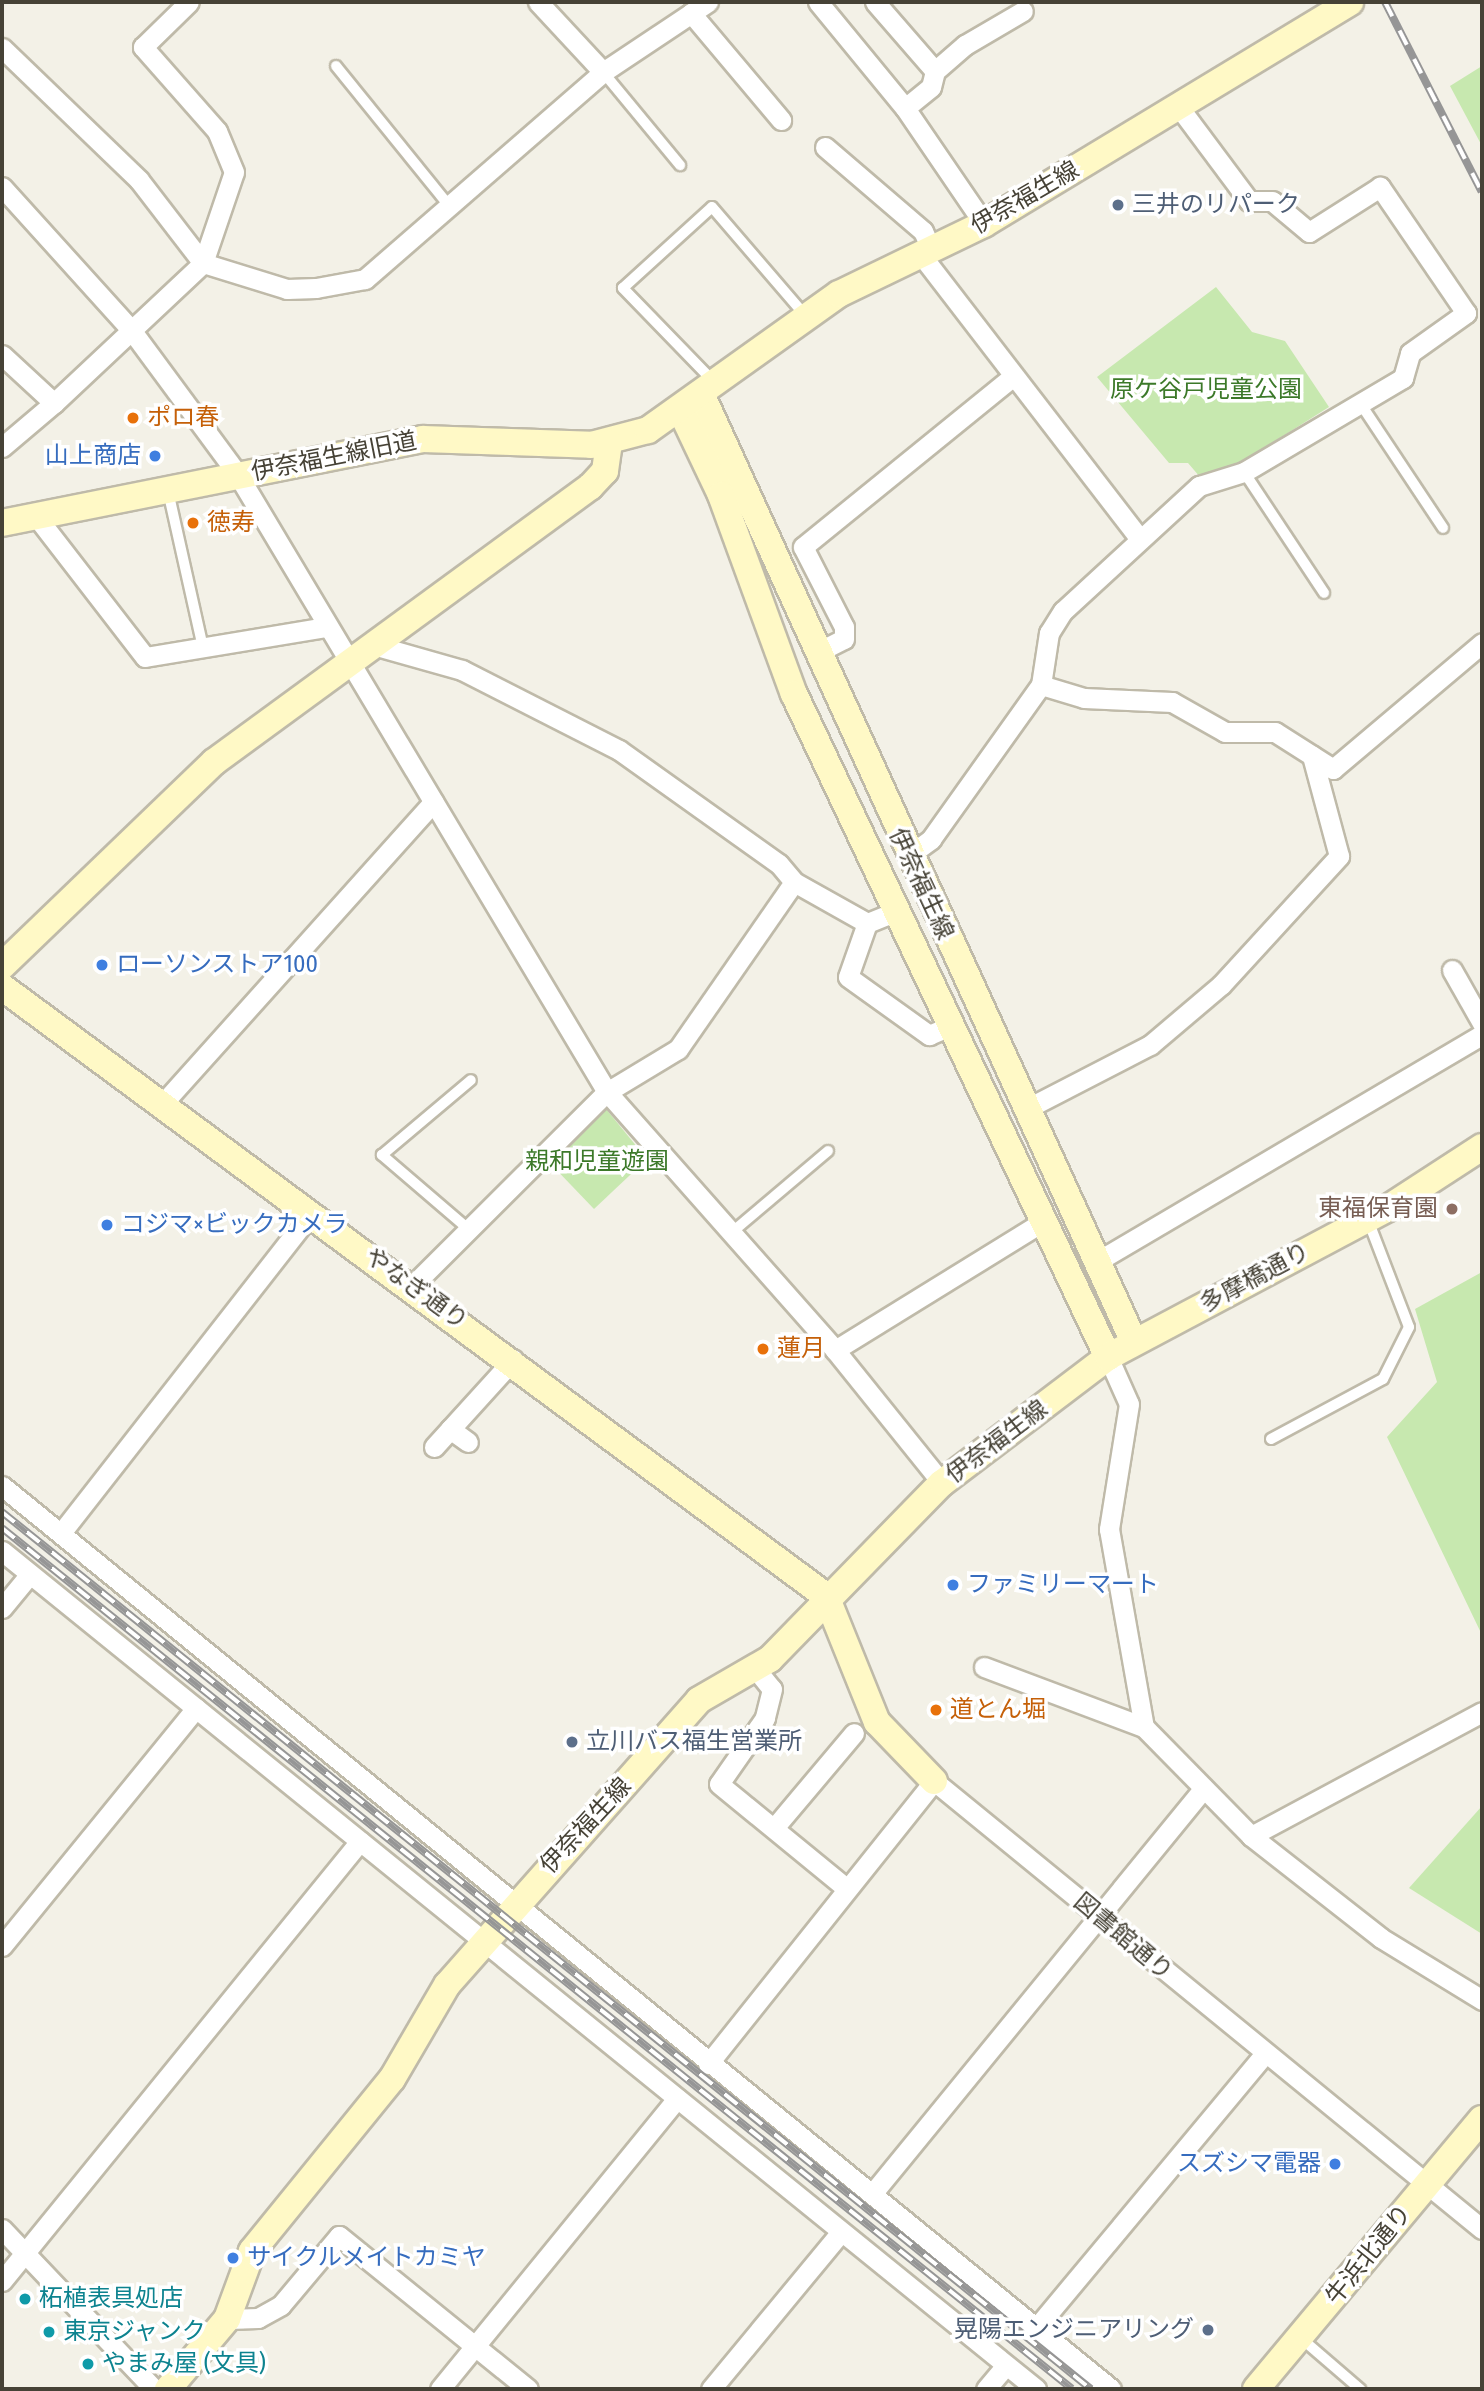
<!DOCTYPE html>
<html>
<head>
<meta charset="utf-8">
<style>
  body { margin:0 }
  #map { position:relative; width:1484px; height:2391px; overflow:hidden; background:#f3f1e7; font-family:"Fira Sans Condensed","Noto Sans JP",sans-serif }
  div>[style] { position:absolute }
  .green>* { inset:0; background:#c7e8af }
  .roads { filter:drop-shadow(2px 0 #bfbaa9) drop-shadow(-2px 0 #bfbaa9) drop-shadow(0 2px #bfbaa9) drop-shadow(0 -2px #bfbaa9) }
  .lane>* { height:10px; margin:-5px; padding:0 5px; transform-origin:5px; border-radius:5px; background:#fff }
  .street>* { height:19px; margin:-9.5px; padding:0 9.5px; transform-origin:9.5px; border-radius:9.5px; background:#fff }
  .secondary>* { height:26px; margin:-13px; padding:0 13px; transform-origin:13px; border-radius:13px; background:#fff9c6 }
  .rail>* { height:8px; margin-top:-4px; transform-origin:0; background:repeating-linear-gradient(90deg,#fff 0 16px,#969696 0 32px); box-sizing:border-box; border-block:2px solid #969696 }
  .dots>* { width:19px; height:19px; translate:-50% -50%; box-sizing:border-box; border:4px solid #fff; border-radius:50% }
  span { translate:-50% -50%; white-space:nowrap; text-align:center; line-height:1.15; -webkit-text-stroke:7px #fff; paint-order:stroke }
  .street-label { font-size:24px; color:#464236 }
  .service-label { font-size:24px; color:#4e5e75 }
  .left { translate:0 -50%; text-align:left }
  .right { translate:-100% -50%; text-align:right }
  .park-label { font-size:24px; color:#3c7929 }
  .food-label { font-size:24px; color:#c56008 }
  .shop-label { font-size:24px; color:#366cbe }
  .education-label { font-size:24px; color:#785e54 }
  .culture-label { font-size:24px; color:#0d838f }
  .frame { position:absolute; inset:0; border:4px solid #464236; pointer-events:none }
</style>
</head>
<body>
<div id="map">
  <div class="green">
    <div style="clip-path:polygon(1482px 66px,1482px 146px,1450px 86px)"></div>
    <div style="clip-path:polygon(1216px 287px,1252px 332px,1285px 341px,1329px 407px,1229px 470px,1200px 477px,1188px 463px,1169px 463px,1097px 377px)"></div>
    <div style="clip-path:polygon(606px 1109px,647px 1159px,594px 1209px,548px 1161px)"></div>
    <div style="clip-path:polygon(1482px 1272px,1482px 1635px,1387px 1437px,1437px 1382px,1415px 1309px)"></div>
    <div style="clip-path:polygon(1482px 1806px,1482px 1934px,1409px 1888px)"></div>
  </div>
  <div class="roads">
    <div class="lane">
      <div style="left:336px;top:66px;width:181px;rotate:51deg"></div>
      <div style="left:603px;top:72px;width:121px;rotate:50.4deg"></div>
      <div style="left:714px;top:382px;width:131px;rotate:-134.1deg"></div>
      <div style="left:623px;top:288px;width:120px;rotate:-42.3deg"></div>
      <div style="left:712px;top:207px;width:143px;rotate:49.3deg"></div>
      <div style="left:1360px;top:403px;width:150px;rotate:56.4deg"></div>
      <div style="left:1244px;top:472px;width:145px;rotate:56.5deg"></div>
      <div style="left:168px;top:491px;width:161px;rotate:77.4deg"></div>
      <div style="left:466px;top:1227px;width:111px;rotate:-139.4deg"></div>
      <div style="left:382px;top:1155px;width:116px;rotate:-40.1deg"></div>
      <div style="left:731px;top:1233px;width:127px;rotate:-40.2deg"></div>
      <div style="left:1271px;top:1439px;width:127px;rotate:-28.2deg"></div>
      <div style="left:1383px;top:1379px;width:58px;rotate:-63.4deg"></div>
      <div style="left:1409px;top:1327px;width:115px;rotate:-111deg"></div>
      <div style="left:1302px;top:2339px;width:77px;rotate:40.8deg"></div>
    </div>
    <div class="street">
      <div style="left:538px;top:2px;width:96px;rotate:47.1deg"></div>
      <div style="left:818px;top:2px;width:137px;rotate:50.6deg"></div>
      <div style="left:905px;top:108px;width:140px;rotate:55.7deg"></div>
      <div style="left:875px;top:2px;width:91px;rotate:49deg"></div>
      <div style="left:935px;top:71px;width:16px;rotate:104deg"></div>
      <div style="left:931px;top:87px;width:33px;rotate:141deg"></div>
      <div style="left:691px;top:13px;width:140px;rotate:49.9deg"></div>
      <div style="left:2px;top:48px;width:190px;rotate:43.9deg"></div>
      <div style="left:139px;top:180px;width:105px;rotate:52.4deg"></div>
      <div style="left:203px;top:263px;width:88px;rotate:17.2deg"></div>
      <div style="left:287px;top:289px;width:29px;rotate:-2deg"></div>
      <div style="left:316px;top:288px;width:50px;rotate:-10.4deg"></div>
      <div style="left:365px;top:279px;width:315px;rotate:-41deg"></div>
      <div style="left:603px;top:72px;width:126px;rotate:-33.7deg"></div>
      <div style="left:935px;top:71px;width:40px;rotate:-41deg"></div>
      <div style="left:965px;top:45px;width:67px;rotate:-30.4deg"></div>
      <div style="left:825px;top:147px;width:129px;rotate:40.6deg"></div>
      <div style="left:923px;top:231px;width:22px;rotate:66deg"></div>
      <div style="left:2px;top:187px;width:194px;rotate:47.9deg"></div>
      <div style="left:132px;top:331px;width:179px;rotate:53.6deg"></div>
      <div style="left:238px;top:475px;width:719px;rotate:59.12deg"></div>
      <div style="left:607px;top:1092px;width:344px;rotate:48.5deg"></div>
      <div style="left:835px;top:1350px;width:171px;rotate:51.2deg"></div>
      <div style="left:922px;top:256px;width:356px;rotate:52.4deg"></div>
      <div style="left:2px;top:355px;width:71px;rotate:42.7deg"></div>
      <div style="left:54px;top:403px;width:204px;rotate:-43.2deg"></div>
      <div style="left:203px;top:263px;width:96px;rotate:-71.2deg"></div>
      <div style="left:234px;top:172px;width:44px;rotate:-112.5deg"></div>
      <div style="left:217px;top:131px;width:112px;rotate:-131.4deg"></div>
      <div style="left:143px;top:47px;width:64px;rotate:-44.4deg"></div>
      <div style="left:2px;top:447px;width:68px;rotate:-40.2deg"></div>
      <div style="left:36px;top:516px;width:178px;rotate:52.3deg"></div>
      <div style="left:145px;top:657px;width:184px;rotate:-9.4deg"></div>
      <div style="left:370px;top:644px;width:96px;rotate:15.8deg"></div>
      <div style="left:462px;top:670px;width:176px;rotate:27deg"></div>
      <div style="left:619px;top:750px;width:196px;rotate:35.5deg"></div>
      <div style="left:779px;top:864px;width:23px;rotate:50deg"></div>
      <div style="left:794px;top:882px;width:84px;rotate:29.3deg"></div>
      <div style="left:816px;top:653px;width:31px;rotate:-27deg"></div>
      <div style="left:844px;top:639px;width:12px;rotate:-90deg"></div>
      <div style="left:844px;top:627px;width:90px;rotate:-117.1deg"></div>
      <div style="left:803px;top:547px;width:269px;rotate:-39.1deg"></div>
      <div style="left:1041px;top:685px;width:45px;rotate:16.8deg"></div>
      <div style="left:1084px;top:698px;width:88px;rotate:2.6deg"></div>
      <div style="left:1172px;top:702px;width:61px;rotate:29.5deg"></div>
      <div style="left:1225px;top:732px;width:50px"></div>
      <div style="left:1275px;top:732px;width:69px;rotate:32.5deg"></div>
      <div style="left:1333px;top:769px;width:195px;rotate:-40.2deg"></div>
      <div style="left:908px;top:856px;width:29px;rotate:-36deg"></div>
      <div style="left:931px;top:839px;width:189px;rotate:-54.5deg"></div>
      <div style="left:1041px;top:685px;width:53px;rotate:-81.3deg"></div>
      <div style="left:1049px;top:633px;width:26px;rotate:-58deg"></div>
      <div style="left:1063px;top:611px;width:185px;rotate:-42.6deg"></div>
      <div style="left:1199px;top:486px;width:47px;rotate:-17.3deg"></div>
      <div style="left:1244px;top:472px;width:185px;rotate:-30.6deg"></div>
      <div style="left:1403px;top:378px;width:26px;rotate:-74deg"></div>
      <div style="left:1410px;top:353px;width:69px;rotate:-35.5deg"></div>
      <div style="left:1466px;top:313px;width:153px;rotate:-124.3deg"></div>
      <div style="left:1380px;top:187px;width:84px;rotate:147.6deg"></div>
      <div style="left:1309px;top:232px;width:48px;rotate:-140deg"></div>
      <div style="left:1272px;top:201px;width:23px;rotate:180deg"></div>
      <div style="left:1249px;top:201px;width:117px;rotate:-126.7deg"></div>
      <div style="left:897px;top:911px;width:32px;rotate:158deg"></div>
      <div style="left:867px;top:923px;width:57px;rotate:109.4deg"></div>
      <div style="left:848px;top:977px;width:100px;rotate:35.6deg"></div>
      <div style="left:929px;top:1035px;width:23px;rotate:-23deg"></div>
      <div style="left:1452px;top:970px;width:61px;rotate:60.5deg"></div>
      <div style="left:165px;top:1101px;width:402px;rotate:-48.1deg"></div>
      <div style="left:1026px;top:1109px;width:140px;rotate:-27.3deg"></div>
      <div style="left:1150px;top:1045px;width:93px;rotate:-40.2deg"></div>
      <div style="left:1221px;top:985px;width:175px;rotate:-47.5deg"></div>
      <div style="left:1339px;top:856px;width:104px;rotate:-105.1deg"></div>
      <div style="left:1096px;top:1262px;width:448px;rotate:-30.5deg"></div>
      <div style="left:412px;top:1286px;width:275px;rotate:-44.9deg"></div>
      <div style="left:607px;top:1092px;width:83px;rotate:-31.2deg"></div>
      <div style="left:678px;top:1049px;width:203px;rotate:-55.2deg"></div>
      <div style="left:835px;top:1350px;width:246px;rotate:-31.7deg"></div>
      <div style="left:1108px;top:1357px;width:51px;rotate:65.9deg"></div>
      <div style="left:1129px;top:1404px;width:127px;rotate:99.1deg"></div>
      <div style="left:1109px;top:1529px;width:201px;rotate:80deg"></div>
      <div style="left:450px;top:1429px;width:22px;rotate:36deg"></div>
      <div style="left:434px;top:1447px;width:118px;rotate:-47.8deg"></div>
      <div style="left:2px;top:1486px;width:1430px;rotate:39.15deg"></div>
      <div style="left:61px;top:1533px;width:407px;rotate:-52deg"></div>
      <div style="left:2px;top:1551px;width:1331px;rotate:39.02deg"></div>
      <div style="left:2px;top:1608px;width:44px;rotate:-50.5deg"></div>
      <div style="left:754px;top:1667px;width:28px;rotate:51deg"></div>
      <div style="left:772px;top:1689px;width:30px;rotate:104deg"></div>
      <div style="left:765px;top:1718px;width:80px;rotate:124.9deg"></div>
      <div style="left:719px;top:1784px;width:164px;rotate:39.3deg"></div>
      <div style="left:984px;top:1667px;width:171px;rotate:20.6deg"></div>
      <div style="left:1144px;top:1727px;width:153px;rotate:45.5deg"></div>
      <div style="left:1251px;top:1836px;width:165px;rotate:38.1deg"></div>
      <div style="left:1381px;top:1938px;width:119px;rotate:31.5deg"></div>
      <div style="left:774px;top:1828px;width:124px;rotate:-49.9deg"></div>
      <div style="left:1251px;top:1836px;width:262px;rotate:-28.2deg"></div>
      <div style="left:2px;top:1946px;width:307px;rotate:-50.8deg"></div>
      <div style="left:708px;top:2064px;width:362px;rotate:-51.4deg"></div>
      <div style="left:934px;top:1781px;width:708px;rotate:39.27deg"></div>
      <div style="left:872px;top:2194px;width:524px;rotate:-50.73deg"></div>
      <div style="left:2px;top:2229px;width:221px;rotate:46.5deg"></div>
      <div style="left:2px;top:2281px;width:567px;rotate:-50.87deg"></div>
      <div style="left:227px;top:2319px;width:31px;rotate:-2deg"></div>
      <div style="left:258px;top:2318px;width:26px;rotate:-29deg"></div>
      <div style="left:281px;top:2305px;width:90px;rotate:-50deg"></div>
      <div style="left:339px;top:2236px;width:243px;rotate:39deg"></div>
      <div style="left:1037px;top:2327px;width:353px;rotate:-50.2deg"></div>
      <div style="left:440px;top:2389px;width:375px;rotate:-50.8deg"></div>
      <div style="left:711px;top:2389px;width:202px;rotate:-50.4deg"></div>
      <div style="left:986px;top:2389px;width:31px;rotate:-50deg"></div>
    </div>
    <div class="secondary">
      <div style="left:702px;top:396px;width:1040px;rotate:65.46deg"></div>
      <div style="left:681px;top:411px;width:93px;rotate:64.5deg"></div>
      <div style="left:721px;top:495px;width:212px;rotate:69.9deg"></div>
      <div style="left:794px;top:694px;width:734px;rotate:64.66deg"></div>
      <div style="left:2px;top:523px;width:429px;rotate:-11.3deg"></div>
      <div style="left:423px;top:439px;width:168px;rotate:2deg"></div>
      <div style="left:591px;top:445px;width:59px;rotate:-14.7deg"></div>
      <div style="left:648px;top:430px;width:234px;rotate:-35.5deg"></div>
      <div style="left:839px;top:294px;width:161px;rotate:-25.8deg"></div>
      <div style="left:984px;top:224px;width:428px;rotate:-31.2deg"></div>
      <div style="left:2px;top:966px;width:294px;rotate:-43.9deg"></div>
      <div style="left:214px;top:762px;width:466px;rotate:-36.2deg"></div>
      <div style="left:590px;top:487px;width:22px;rotate:-47deg"></div>
      <div style="left:605px;top:471px;width:28px;rotate:-82deg"></div>
      <div style="left:2px;top:987px;width:1025px;rotate:36.47deg"></div>
      <div style="left:826px;top:1596px;width:136px;rotate:68deg"></div>
      <div style="left:877px;top:1722px;width:82px;rotate:46deg"></div>
      <div style="left:168px;top:2389px;width:92px;rotate:-49.9deg"></div>
      <div style="left:227px;top:2319px;width:72px;rotate:-69.8deg"></div>
      <div style="left:252px;top:2251px;width:222px;rotate:-50.9deg"></div>
      <div style="left:392px;top:2079px;width:109px;rotate:-59.7deg"></div>
      <div style="left:447px;top:1985px;width:380px;rotate:-48.5deg"></div>
      <div style="left:699px;top:1700px;width:82px;rotate:-30deg"></div>
      <div style="left:770px;top:1659px;width:246px;rotate:-45.7deg"></div>
      <div style="left:942px;top:1483px;width:208px;rotate:-37.2deg"></div>
      <div style="left:1108px;top:1357px;width:317px;rotate:-28deg"></div>
      <div style="left:1388px;top:1208px;width:112px;rotate:-33deg"></div>
      <div style="left:1256px;top:2389px;width:352px;rotate:-50.1deg"></div>
    </div>
  </div>
  <div class="rail">
    <div style="left:1385px;top:2px;width:213px;rotate:63deg"></div>
    <div style="left:2px;top:1512px;width:1398px;rotate:38.85deg"></div>
    <div style="left:2px;top:1528px;width:1373px;rotate:38.82deg"></div>
  </div>
  <div class="dots">
    <div style="left:1118px;top:205px;background:#5c6f8a"></div>
    <div style="left:133px;top:418px;background:#e8710a"></div>
    <div style="left:155px;top:456px;background:#3f7fe0"></div>
    <div style="left:193px;top:523px;background:#e8710a"></div>
    <div style="left:102px;top:965px;background:#3f7fe0"></div>
    <div style="left:1452px;top:1209px;background:#8d6e63"></div>
    <div style="left:107px;top:1225px;background:#3f7fe0"></div>
    <div style="left:763px;top:1349px;background:#e8710a"></div>
    <div style="left:953px;top:1585px;background:#3f7fe0"></div>
    <div style="left:936px;top:1710px;background:#e8710a"></div>
    <div style="left:572px;top:1742px;background:#5c6f8a"></div>
    <div style="left:1335px;top:2164px;background:#3f7fe0"></div>
    <div style="left:233px;top:2258px;background:#3f7fe0"></div>
    <div style="left:25px;top:2299px;background:#0f9aa8"></div>
    <div style="left:1208px;top:2330px;background:#5c6f8a"></div>
    <div style="left:49px;top:2332px;background:#0f9aa8"></div>
    <div style="left:88px;top:2364px;background:#0f9aa8"></div>
  </div>
  <div class="street-label">
    <span style="left:1025px;top:198px;rotate:-30deg">伊奈福生線</span>
    <span style="left:334px;top:457px;rotate:-11deg">伊奈福生線旧道</span>
    <span style="left:921px;top:884px;rotate:65deg">伊奈福生線</span>
    <span style="left:1255px;top:1278px;rotate:-28deg">多摩橋通り</span>
    <span style="left:416px;top:1289px;rotate:36deg">やなぎ通り</span>
    <span style="left:997px;top:1442px;rotate:-37deg">伊奈福生線</span>
    <span style="left:586px;top:1826px;rotate:-47deg">伊奈福生線</span>
    <span style="left:1123px;top:1937px;rotate:40deg">図書館通り</span>
    <span style="left:1369px;top:2255px;rotate:-51deg">牛浜北通り</span>
  </div>
  <div class="service-label">
    <span class="left" style="left:1132px;top:205px">三井のリパーク</span>
    <span class="left" style="left:586px;top:1742px">立川バス福生営業所</span>
    <span class="right" style="left:1194px;top:2330px">晃陽エンジニアリング</span>
  </div>
  <div class="park-label">
    <span style="left:1206px;top:390px">原ケ谷戸児童公園</span>
    <span style="left:597px;top:1162px">親和児童遊園</span>
  </div>
  <div class="food-label">
    <span class="left" style="left:147px;top:418px">ポロ春</span>
    <span class="left" style="left:207px;top:523px">徳寿</span>
    <span class="left" style="left:777px;top:1349px">蓮月</span>
    <span class="left" style="left:950px;top:1710px">道とん堀</span>
  </div>
  <div class="shop-label">
    <span class="right" style="left:141px;top:456px">山上商店</span>
    <span class="left" style="left:116px;top:965px">ローソンストア100</span>
    <span class="left" style="left:121px;top:1225px">コジマ×ビックカメラ</span>
    <span class="left" style="left:967px;top:1585px">ファミリーマート</span>
    <span class="right" style="left:1321px;top:2164px">スズシマ電器</span>
    <span class="left" style="left:247px;top:2258px">サイクルメイトカミヤ</span>
  </div>
  <div class="education-label">
    <span class="right" style="left:1438px;top:1209px">東福保育園</span>
  </div>
  <div class="culture-label">
    <span class="left" style="left:39px;top:2299px">柘植表具処店</span>
    <span class="left" style="left:63px;top:2332px">東京ジャンク</span>
    <span class="left" style="left:102px;top:2364px">やまみ屋 (文具)</span>
  </div>
  <div class="frame"></div>
</div>
</body>
</html>
